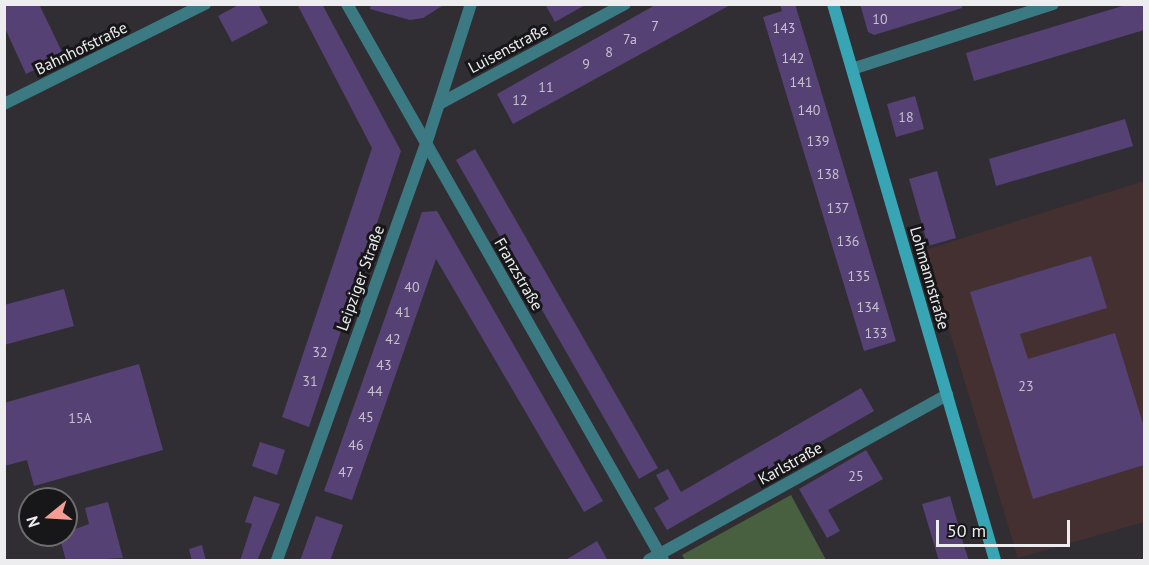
<!DOCTYPE html>
<html>
<head>
<meta charset="utf-8">
<style>
  body { margin:0 }
  #map { position:relative; width:1149px; height:565px; overflow:hidden; background:#302e33; font-family:"PT Sans",sans-serif }
  div>[style] { position:absolute }
  .education>* { inset:0; background:#453031 }
  .green>* { inset:0; background:#496040 }
  .building>* { inset:0; background:#554174 }
  .minor>* { height:12px; margin:-6px; padding:0 6px; transform-origin:6px; border-radius:6px; background:#3c7a83 }
  .secondary>* { height:12px; margin:-6px; padding:0 6px; transform-origin:6px; border-radius:6px; background:#37a5b3 }
  span { translate:-50% -50%; white-space:nowrap; text-align:center; line-height:1.15; -webkit-text-stroke:6px #171719; paint-order:stroke }
  .number-label { font-size:14px; color:#c7c1d0 }
  .number-label span { -webkit-text-stroke-width:0 }
  .street-label { font-size:16px; color:#edecef }
  .frame { position:absolute; inset:0; border:6px solid #edecef; pointer-events:none }
  .north { position:absolute; left:18px; top:487px; width:60px; height:60px; box-sizing:border-box; background:#171719; border:2px solid #6d6c6f; border-radius:50%; rotate:252deg; font-size:16px; font-weight:700; line-height:24px; text-align:center; color:#edecef }
  .north::after { content:''; display:block; margin:auto; width:21px; height:27px; background:#f59c93; clip-path:polygon(50% 0,100% 100%,50% 72%,0 100%) }
  .scale { position:absolute; left:936px; top:520px; width:134px; height:27px; box-sizing:border-box; border:3px solid #edecef; border-top:0; padding-left:8px; font-size:18px; line-height:21px; white-space:nowrap; color:#edecef; -webkit-text-stroke:4px #171719; paint-order:stroke }
</style>
</head>
<body>
<div id="map">
  <div class="education">
    <div style="clip-path:polygon(1144px 181px,1144px 522px,1018px 558px,925px 250px)"></div>
  </div>
  <div class="green">
    <div style="clip-path:polygon(791px 495px,826px 560px,685px 560px,682px 555px)"></div>
  </div>
  <div class="building">
    <div style="clip-path:polygon(4px 4px,39px 4px,64px 56px,26px 74px,4px 26px)"></div>
    <div style="clip-path:polygon(240px 4px,258px 4px,268px 23px,232px 42px,218px 16px)"></div>
    <div style="clip-path:polygon(297px 4px,322px 4px,401px 151px,309px 427px,282px 417px,372px 148px)"></div>
    <div style="clip-path:polygon(371px 4px,445px 4px,423px 18px,410px 20px,370px 9px)"></div>
    <div style="clip-path:polygon(545px 4px,587px 4px,555px 22px)"></div>
    <div style="clip-path:polygon(657px 4px,732px 4px,513px 124px,497px 94px)"></div>
    <div style="clip-path:polygon(780px 4px,795px 4px,896px 341px,864px 351px,763px 17px,782px 11px)"></div>
    <div style="clip-path:polygon(860px 4px,962px 4px,962px 8px,874px 35px,868px 32px)"></div>
    <div style="clip-path:polygon(1129px 4px,1144px 4px,1144px 30px,974px 81px,966px 53px)"></div>
    <div style="clip-path:polygon(915px 96px,924px 129px,896px 137px,887px 104px)"></div>
    <div style="clip-path:polygon(1125px 119px,1133px 146px,996px 186px,989px 159px)"></div>
    <div style="clip-path:polygon(475px 149px,658px 468px,639px 479px,456px 160px)"></div>
    <div style="clip-path:polygon(937px 171px,956px 238px,928px 246px,909px 179px)"></div>
    <div style="clip-path:polygon(437px 211px,603px 501px,584px 512px,436px 259px,352px 500px,324px 491px,422px 212px)"></div>
    <div style="clip-path:polygon(1091px 256px,1107px 308px,1020px 334px,1028px 359px,1115px 333px,1144px 427px,1144px 465px,1033px 499px,970px 292px)"></div>
    <div style="clip-path:polygon(64px 289px,74px 326px,4px 345px,4px 305px)"></div>
    <div style="clip-path:polygon(139px 364px,163px 450px,34px 486px,27px 460px,4px 466px,4px 403px)"></div>
    <div style="clip-path:polygon(861px 388px,874px 411px,667px 530px,654px 508px,669px 499px,656px 475px,668px 469px,681px 492px)"></div>
    <div style="clip-path:polygon(260px 442px,285px 450px,277px 475px,252px 466px)"></div>
    <div style="clip-path:polygon(866px 450px,883px 479px,828px 510px,840px 531px,827px 538px,799px 489px)"></div>
    <div style="clip-path:polygon(254px 496px,280px 504px,257px 561px,240px 561px,252px 524px,245px 522px)"></div>
    <div style="clip-path:polygon(950px 496px,965px 549px,969px 561px,939px 561px,922px 504px)"></div>
    <div style="clip-path:polygon(108px 502px,123px 558px,66px 561px,59px 535px,89px 524px,85px 508px)"></div>
    <div style="clip-path:polygon(316px 516px,343px 525px,330px 561px,300px 561px)"></div>
    <div style="clip-path:polygon(597px 541px,608px 561px,564px 561px)"></div>
    <div style="clip-path:polygon(202px 545px,206px 561px,192px 561px,189px 549px)"></div>
  </div>
  <div class="minor">
    <div style="left:347px;top:4px;width:640px;rotate:60.39deg"></div>
    <div style="left:852px;top:69px;width:211px;rotate:-17.9deg"></div>
    <div style="left:4px;top:104px;width:225px;rotate:-26.5deg"></div>
    <div style="left:439px;top:104px;width:211px;rotate:-28.3deg"></div>
    <div style="left:277px;top:560px;width:442px;rotate:-70.3deg"></div>
    <div style="left:426px;top:144px;width:147px;rotate:-72.2deg"></div>
    <div style="left:649px;top:560px;width:341px;rotate:-29deg"></div>
  </div>
  <div class="secondary">
    <div style="left:833px;top:4px;width:579px;rotate:73.76deg"></div>
  </div>
  <div class="number-label">
    <span style="left:880px;top:19px">10</span>
    <span style="left:655px;top:26px">7</span>
    <span style="left:784px;top:28px">143</span>
    <span style="left:630px;top:39px">7a</span>
    <span style="left:609px;top:52px">8</span>
    <span style="left:793px;top:58px">142</span>
    <span style="left:586px;top:64px">9</span>
    <span style="left:801px;top:82px">141</span>
    <span style="left:546px;top:87px">11</span>
    <span style="left:520px;top:100px">12</span>
    <span style="left:809px;top:110px">140</span>
    <span style="left:906px;top:117px">18</span>
    <span style="left:818px;top:141px">139</span>
    <span style="left:828px;top:174px">138</span>
    <span style="left:838px;top:208px">137</span>
    <span style="left:848px;top:241px">136</span>
    <span style="left:859px;top:276px">135</span>
    <span style="left:412px;top:287px">40</span>
    <span style="left:868px;top:307px">134</span>
    <span style="left:403px;top:312px">41</span>
    <span style="left:876px;top:333px">133</span>
    <span style="left:393px;top:339px">42</span>
    <span style="left:320px;top:352px">32</span>
    <span style="left:384px;top:365px">43</span>
    <span style="left:310px;top:381px">31</span>
    <span style="left:1026px;top:386px">23</span>
    <span style="left:375px;top:391px">44</span>
    <span style="left:366px;top:417px">45</span>
    <span style="left:80px;top:418px">15A</span>
    <span style="left:356px;top:445px">46</span>
    <span style="left:346px;top:472px">47</span>
    <span style="left:856px;top:476px">25</span>
  </div>
  <div class="street-label">
    <span style="left:81px;top:48px;rotate:-26deg">Bahnhofstraße</span>
    <span style="left:508px;top:48px;rotate:-28deg">Luisenstraße</span>
    <span style="left:519px;top:274px;rotate:60deg">Franzstraße</span>
    <span style="left:360px;top:278px;rotate:-70deg">Leipziger Straße</span>
    <span style="left:930px;top:278px;rotate:74deg">Lohmannstraße</span>
    <span style="left:790px;top:463px;rotate:-29deg">Karlstraße</span>
  </div>
  <div class="frame"></div>
  <div class="north">N</div>
  <div class="scale">50 m</div>
</div>
</body>
</html>
